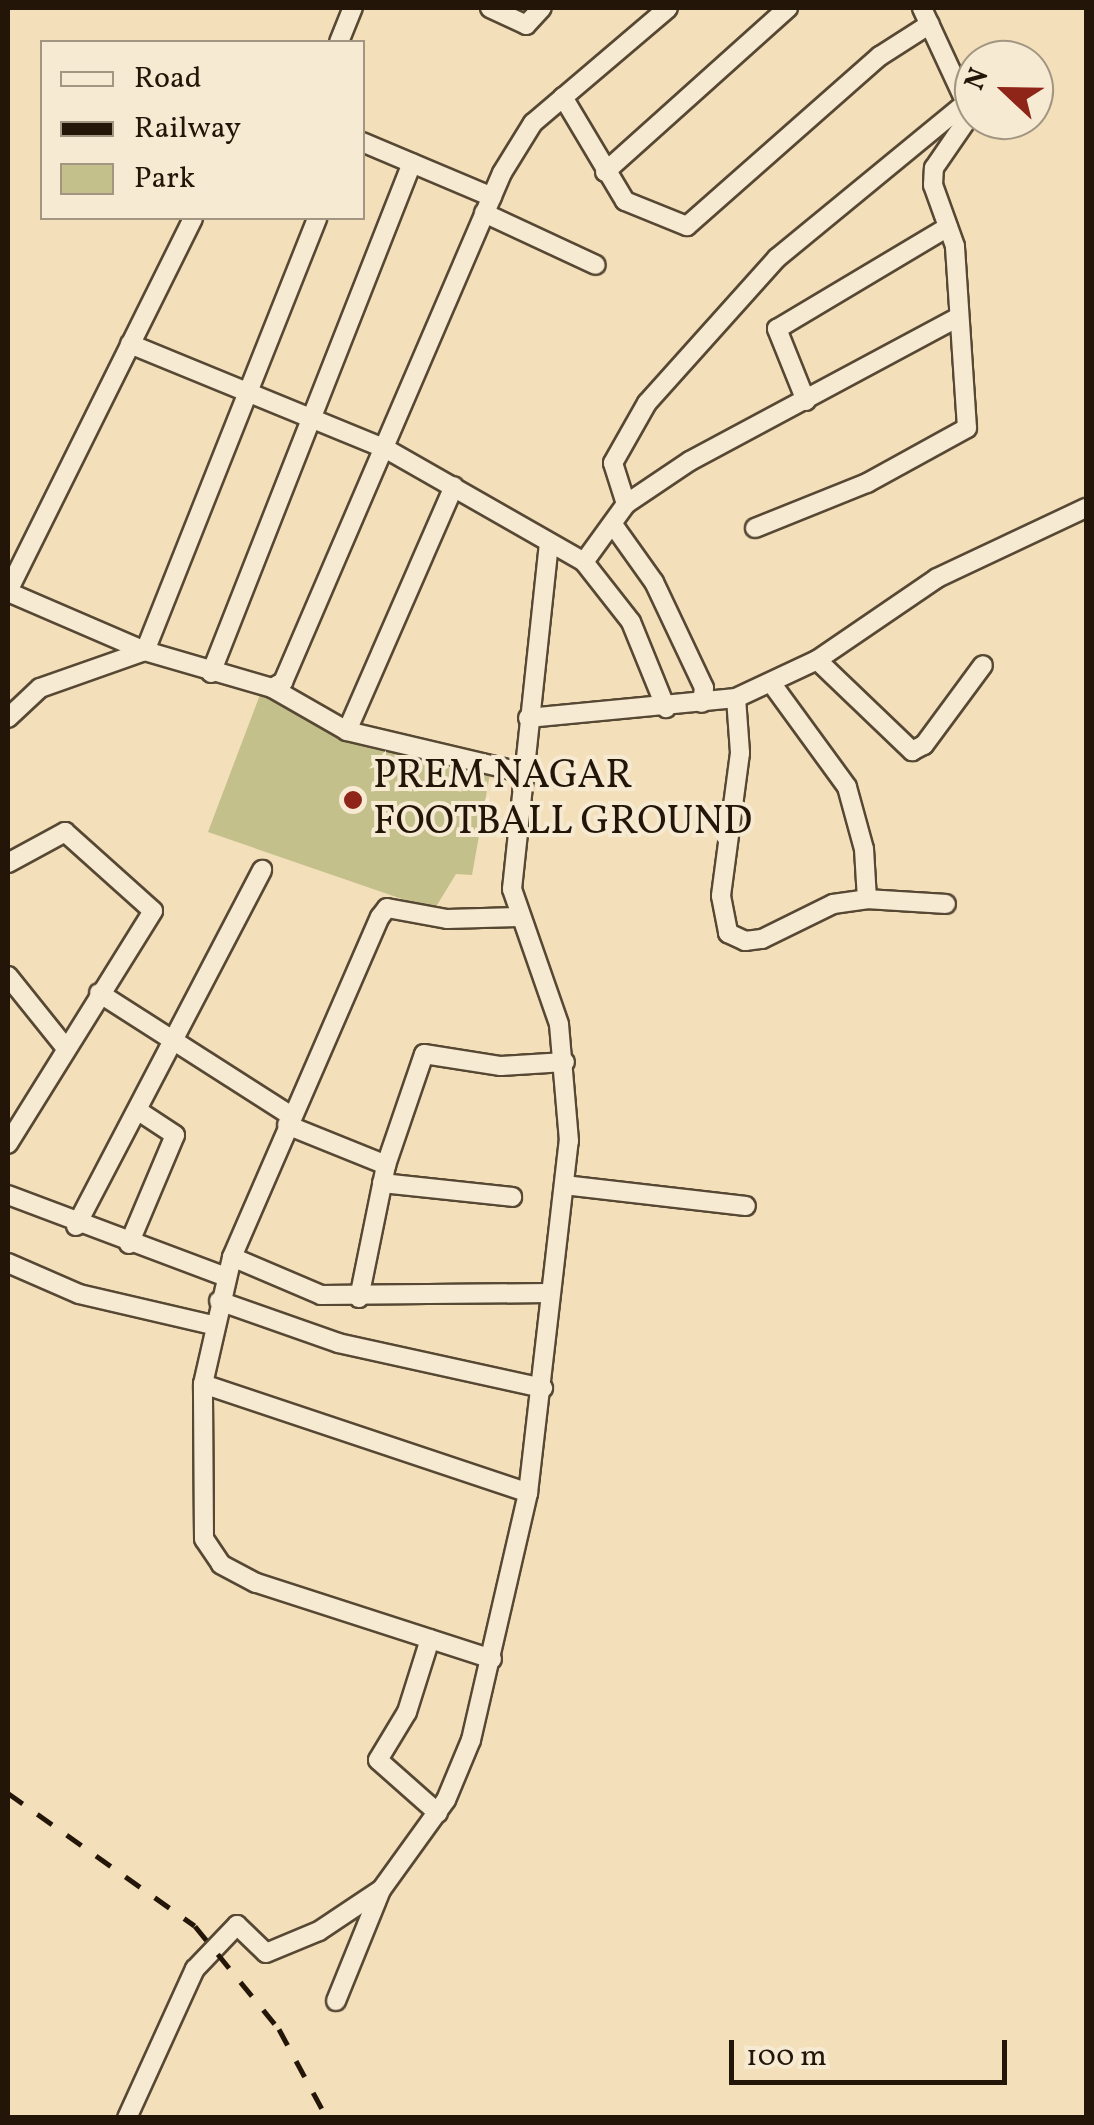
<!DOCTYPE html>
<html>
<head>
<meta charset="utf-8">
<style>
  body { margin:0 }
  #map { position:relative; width:1094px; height:2125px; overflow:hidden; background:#f3dfba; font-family:Vollkorn,serif }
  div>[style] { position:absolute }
  .green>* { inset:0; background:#c3c08b }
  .roads { filter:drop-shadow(2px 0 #574834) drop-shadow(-2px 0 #574834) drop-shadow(0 2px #574834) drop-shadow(0 -2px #574834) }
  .minor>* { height:18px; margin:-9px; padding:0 9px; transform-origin:9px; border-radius:9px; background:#f7ead2 }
  .rail>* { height:5px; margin-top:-2.5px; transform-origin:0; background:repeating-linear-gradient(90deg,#231507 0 18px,transparent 0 36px) }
  .dots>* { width:28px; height:28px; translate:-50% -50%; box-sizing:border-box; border:5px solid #f7ead2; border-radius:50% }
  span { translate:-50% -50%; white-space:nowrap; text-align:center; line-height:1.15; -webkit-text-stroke:8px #f7ead2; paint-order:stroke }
  .poi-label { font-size:40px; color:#231507 }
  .left { translate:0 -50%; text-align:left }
  .frame { position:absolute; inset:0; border:10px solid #231507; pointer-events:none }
  .legend { position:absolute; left:40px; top:40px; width:325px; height:180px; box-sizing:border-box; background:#f7ead2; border:2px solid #a29581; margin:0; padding:12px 18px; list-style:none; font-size:30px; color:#231507 }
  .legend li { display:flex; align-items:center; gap:20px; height:50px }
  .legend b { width:50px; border:2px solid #a29581 }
  .north { position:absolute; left:954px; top:40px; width:100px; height:100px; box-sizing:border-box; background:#f7ead2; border:2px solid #a29581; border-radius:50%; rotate:292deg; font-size:28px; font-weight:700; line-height:40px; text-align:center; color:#231507 }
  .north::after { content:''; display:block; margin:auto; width:35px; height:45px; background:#8f2418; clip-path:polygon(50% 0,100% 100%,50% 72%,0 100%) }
  .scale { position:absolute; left:729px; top:2040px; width:278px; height:45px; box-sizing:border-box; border:5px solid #231507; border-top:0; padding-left:12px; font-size:30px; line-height:35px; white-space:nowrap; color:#231507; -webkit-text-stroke:8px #f7ead2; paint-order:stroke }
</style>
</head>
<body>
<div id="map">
  <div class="green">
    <div style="clip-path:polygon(261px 692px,491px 768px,472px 875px,456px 874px,434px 910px,208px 832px)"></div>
  </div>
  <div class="roads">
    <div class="minor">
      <div style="left:490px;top:8px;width:40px;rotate:25deg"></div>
      <div style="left:526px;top:25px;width:23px;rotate:-47deg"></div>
      <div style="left:339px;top:42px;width:37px;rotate:-68deg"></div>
      <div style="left:563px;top:97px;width:121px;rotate:59.2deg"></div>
      <div style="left:625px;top:201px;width:67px;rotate:22deg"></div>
      <div style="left:687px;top:226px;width:257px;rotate:-41.4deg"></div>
      <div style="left:880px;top:56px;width:59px;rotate:-32.6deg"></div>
      <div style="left:362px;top:142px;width:141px;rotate:22.9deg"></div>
      <div style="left:605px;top:172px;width:246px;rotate:-41.9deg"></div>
      <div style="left:484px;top:213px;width:123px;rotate:24.9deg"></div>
      <div style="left:130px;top:344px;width:279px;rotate:22.3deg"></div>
      <div style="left:388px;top:450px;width:226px;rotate:29.7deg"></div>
      <div style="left:584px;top:562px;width:76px;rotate:51.9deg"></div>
      <div style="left:631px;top:622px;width:93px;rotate:67.9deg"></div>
      <div style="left:806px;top:401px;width:78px;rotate:-111.9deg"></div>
      <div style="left:777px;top:329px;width:199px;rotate:-30.8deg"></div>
      <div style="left:626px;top:504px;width:77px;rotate:-33.9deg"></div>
      <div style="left:690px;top:461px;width:303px;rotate:-28.2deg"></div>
      <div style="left:614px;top:526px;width:69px;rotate:54.5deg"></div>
      <div style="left:654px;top:582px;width:117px;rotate:64.7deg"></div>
      <div style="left:704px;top:688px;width:15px;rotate:98deg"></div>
      <div style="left:755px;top:528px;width:121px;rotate:-21.9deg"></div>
      <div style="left:867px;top:483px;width:114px;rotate:-28.8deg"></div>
      <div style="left:967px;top:428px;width:182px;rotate:-93.8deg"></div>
      <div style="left:955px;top:246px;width:65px;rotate:-109.8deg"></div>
      <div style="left:933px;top:185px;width:17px;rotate:-87deg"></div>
      <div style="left:934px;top:168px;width:58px;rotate:-55.5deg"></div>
      <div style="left:967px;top:120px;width:17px;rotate:-93deg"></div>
      <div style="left:966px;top:103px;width:105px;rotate:-114.9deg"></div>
      <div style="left:584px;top:562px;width:72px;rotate:-54.1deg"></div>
      <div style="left:626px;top:504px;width:43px;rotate:-107.6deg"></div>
      <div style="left:613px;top:463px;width:69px;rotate:-60.5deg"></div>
      <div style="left:647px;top:403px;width:195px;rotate:-48.1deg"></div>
      <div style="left:777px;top:258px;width:244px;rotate:-39.4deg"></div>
      <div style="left:8px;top:591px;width:416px;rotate:-63.6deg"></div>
      <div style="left:8px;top:592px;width:149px;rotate:23.3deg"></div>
      <div style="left:145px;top:651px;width:132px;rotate:16.2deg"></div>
      <div style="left:272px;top:688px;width:13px;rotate:-29deg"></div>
      <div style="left:283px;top:682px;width:554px;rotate:-66.72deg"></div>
      <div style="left:502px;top:173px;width:59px;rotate:-58.2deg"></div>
      <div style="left:533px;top:123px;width:177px;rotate:-40.4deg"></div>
      <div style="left:817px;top:660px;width:132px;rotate:43.8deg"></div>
      <div style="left:912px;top:751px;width:13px;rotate:-27deg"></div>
      <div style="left:924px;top:745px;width:99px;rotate:-53.6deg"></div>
      <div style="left:211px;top:673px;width:548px;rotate:-68.49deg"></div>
      <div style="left:772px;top:684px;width:127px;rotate:53.9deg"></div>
      <div style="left:847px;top:787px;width:64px;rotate:74.7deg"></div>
      <div style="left:864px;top:849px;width:50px;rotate:86.6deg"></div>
      <div style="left:272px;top:688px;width:86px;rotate:29.8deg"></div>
      <div style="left:347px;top:731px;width:179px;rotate:13.3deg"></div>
      <div style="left:736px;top:698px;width:55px;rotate:85.8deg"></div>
      <div style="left:740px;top:753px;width:144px;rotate:97.6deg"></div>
      <div style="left:721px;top:896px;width:38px;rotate:79deg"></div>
      <div style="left:728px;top:933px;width:19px;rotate:25deg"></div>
      <div style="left:745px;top:941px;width:17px;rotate:-7deg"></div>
      <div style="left:762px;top:939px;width:79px;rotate:-26.2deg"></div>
      <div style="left:833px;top:904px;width:34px;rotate:-8deg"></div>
      <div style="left:867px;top:899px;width:79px;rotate:3.6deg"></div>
      <div style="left:8px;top:718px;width:44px;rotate:-43.2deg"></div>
      <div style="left:40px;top:688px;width:111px;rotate:-19.4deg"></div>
      <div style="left:145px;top:651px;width:466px;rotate:-68.3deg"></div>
      <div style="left:528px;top:718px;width:209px;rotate:-5.5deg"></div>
      <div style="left:736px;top:698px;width:89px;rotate:-25.1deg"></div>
      <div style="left:817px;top:660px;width:145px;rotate:-34.3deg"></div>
      <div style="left:937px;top:578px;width:165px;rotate:-25.2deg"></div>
      <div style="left:347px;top:731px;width:267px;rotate:-66.4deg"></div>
      <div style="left:8px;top:863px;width:65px;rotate:-28.5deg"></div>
      <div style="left:65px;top:832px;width:118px;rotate:41.9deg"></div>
      <div style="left:153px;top:911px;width:274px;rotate:121.9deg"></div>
      <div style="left:8px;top:976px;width:90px;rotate:51.3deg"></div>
      <div style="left:99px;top:993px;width:228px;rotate:32.6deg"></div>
      <div style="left:287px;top:1125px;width:107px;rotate:22deg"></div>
      <div style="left:382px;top:1183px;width:131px;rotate:6.1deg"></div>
      <div style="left:564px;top:1185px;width:183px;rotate:6.6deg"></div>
      <div style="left:8px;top:1195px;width:233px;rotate:20.6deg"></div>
      <div style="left:76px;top:1226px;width:402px;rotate:-62.4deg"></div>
      <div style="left:129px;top:1244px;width:118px;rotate:-67.1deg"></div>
      <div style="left:175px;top:1135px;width:45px;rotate:-146.7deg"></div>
      <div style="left:232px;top:1257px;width:97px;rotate:23.1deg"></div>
      <div style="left:321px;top:1295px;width:228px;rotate:-0.5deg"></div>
      <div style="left:8px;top:1263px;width:77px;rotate:23.6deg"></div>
      <div style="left:79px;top:1294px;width:137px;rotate:13.1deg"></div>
      <div style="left:359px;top:1298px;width:136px;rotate:-78.5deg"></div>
      <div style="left:386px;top:1165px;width:117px;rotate:-71.1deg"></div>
      <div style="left:424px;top:1054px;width:78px;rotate:8.9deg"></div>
      <div style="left:501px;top:1066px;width:64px;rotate:-3.6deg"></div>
      <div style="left:219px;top:1301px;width:126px;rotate:19.4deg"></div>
      <div style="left:338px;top:1343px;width:210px;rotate:12.4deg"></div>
      <div style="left:203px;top:1384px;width:343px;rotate:18.5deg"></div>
      <div style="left:430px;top:1639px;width:77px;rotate:107.5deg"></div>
      <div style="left:407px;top:1712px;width:56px;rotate:121.1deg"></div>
      <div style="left:378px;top:1760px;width:80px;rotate:41.5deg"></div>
      <div style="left:492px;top:1659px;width:248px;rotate:-162.1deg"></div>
      <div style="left:256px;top:1583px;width:40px;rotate:-152deg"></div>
      <div style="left:221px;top:1564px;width:30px;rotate:-124deg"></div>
      <div style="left:204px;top:1539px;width:155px;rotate:-90.4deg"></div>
      <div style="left:203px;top:1384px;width:130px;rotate:-77.1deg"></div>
      <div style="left:232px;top:1257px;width:371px;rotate:-66.5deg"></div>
      <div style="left:380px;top:917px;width:11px;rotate:-52deg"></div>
      <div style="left:387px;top:908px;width:61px;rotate:10.4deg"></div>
      <div style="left:447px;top:919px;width:71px;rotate:-1.6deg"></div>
      <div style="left:336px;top:2001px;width:120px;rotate:-67.9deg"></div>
      <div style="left:381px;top:1890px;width:111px;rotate:-54.2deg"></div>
      <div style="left:446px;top:1800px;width:65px;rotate:-67.4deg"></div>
      <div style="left:471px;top:1740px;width:253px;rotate:-77deg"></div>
      <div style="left:528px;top:1493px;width:354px;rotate:-83.4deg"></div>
      <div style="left:569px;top:1141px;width:117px;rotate:-94.9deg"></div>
      <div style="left:559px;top:1024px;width:143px;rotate:-109.2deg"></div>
      <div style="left:512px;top:889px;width:348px;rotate:-83.9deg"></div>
      <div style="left:127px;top:2118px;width:164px;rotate:-65.5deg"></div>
      <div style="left:195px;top:1969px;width:61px;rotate:-46.3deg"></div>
      <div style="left:237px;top:1925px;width:40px;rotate:44deg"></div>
      <div style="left:266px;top:1953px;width:57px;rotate:-22.5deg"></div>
      <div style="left:319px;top:1931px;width:72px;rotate:-33.7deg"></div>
    </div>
  </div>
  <div class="rail">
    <div style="left:8px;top:1793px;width:229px;rotate:35.4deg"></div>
    <div style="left:195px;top:1926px;width:133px;rotate:50.8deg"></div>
    <div style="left:279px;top:2029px;width:101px;rotate:61.7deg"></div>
  </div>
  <div class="dots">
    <div style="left:353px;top:800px;background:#8f2418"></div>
  </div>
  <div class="poi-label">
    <span class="left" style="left:373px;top:800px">PREM NAGAR<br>FOOTBALL GROUND</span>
  </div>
  <div class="frame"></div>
  <ul class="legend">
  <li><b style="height:12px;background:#f7ead2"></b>Road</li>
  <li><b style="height:12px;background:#231507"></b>Railway</li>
  <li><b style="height:28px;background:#c3c08b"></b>Park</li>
  </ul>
  <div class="north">N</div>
  <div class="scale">100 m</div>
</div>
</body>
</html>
